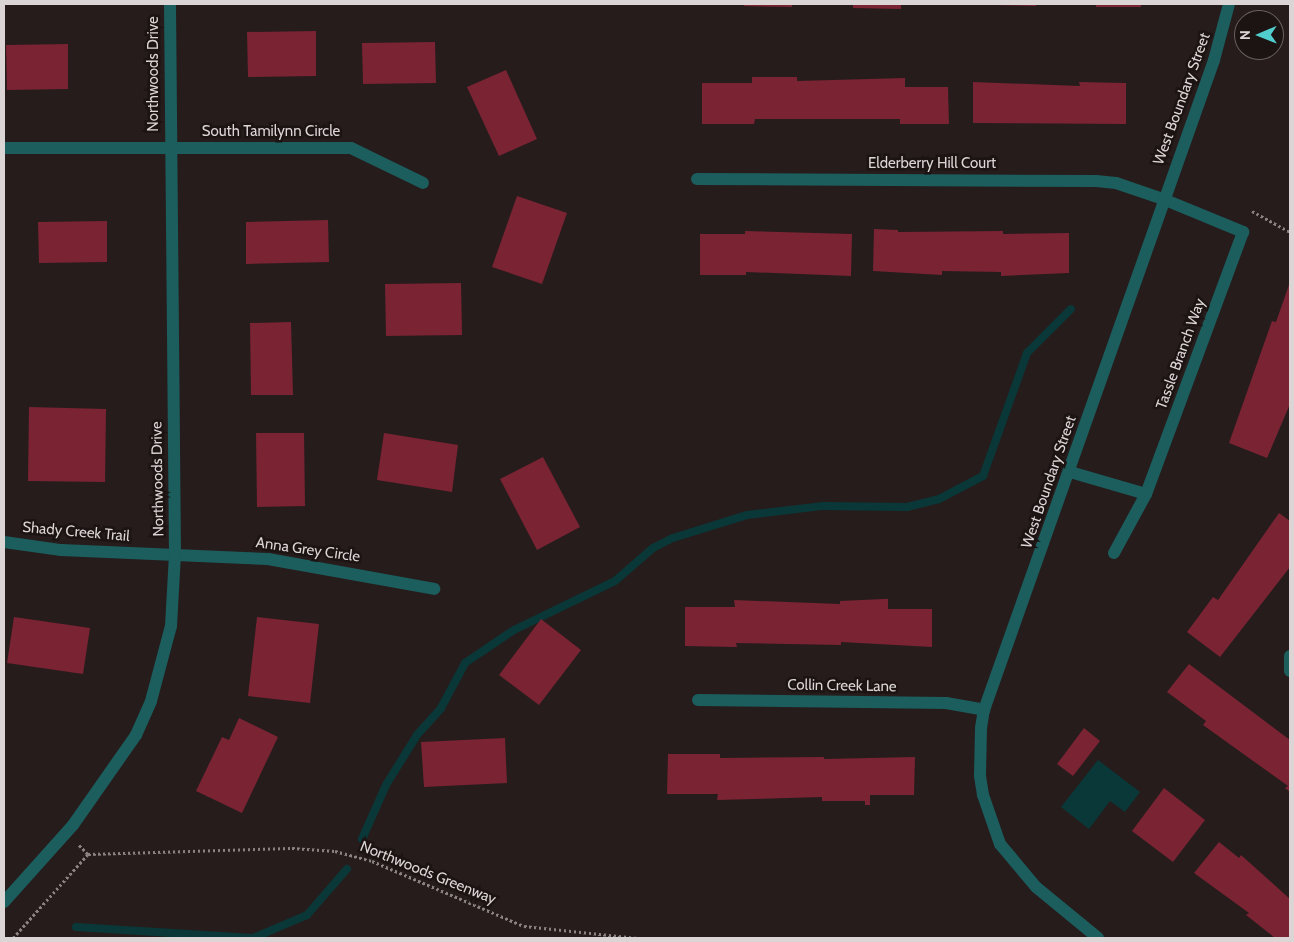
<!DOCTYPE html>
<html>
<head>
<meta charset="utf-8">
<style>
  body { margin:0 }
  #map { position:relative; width:1294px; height:942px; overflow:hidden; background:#261c1c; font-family:Cabin,sans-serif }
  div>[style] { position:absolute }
  .water>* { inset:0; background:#0a3838 }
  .stream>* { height:8px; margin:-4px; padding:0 4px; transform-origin:4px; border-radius:4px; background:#0a3838 }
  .building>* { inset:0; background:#792333 }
  .path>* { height:3px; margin-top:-1.5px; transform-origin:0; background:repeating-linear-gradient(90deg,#8a8282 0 2.5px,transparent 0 5px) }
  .minor>* { height:12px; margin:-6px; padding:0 6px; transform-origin:6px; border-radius:6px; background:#1c5d5d }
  span { translate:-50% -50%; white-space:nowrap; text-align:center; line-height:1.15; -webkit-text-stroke:5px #1c1313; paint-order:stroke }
  .street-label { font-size:15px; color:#dcd5d5 }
  .frame { position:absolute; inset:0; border:5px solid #dcd5d5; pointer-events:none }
  .north { position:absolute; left:1234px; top:10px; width:50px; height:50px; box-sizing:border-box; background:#1c1313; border:1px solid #696161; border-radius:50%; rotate:269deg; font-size:14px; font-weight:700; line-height:20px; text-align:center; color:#dcd5d5 }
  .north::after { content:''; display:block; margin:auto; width:18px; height:22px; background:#52cdcd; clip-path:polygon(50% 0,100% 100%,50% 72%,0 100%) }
</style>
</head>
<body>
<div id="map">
  <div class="water">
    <div style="clip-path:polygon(1098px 760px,1140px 792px,1125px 812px,1110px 801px,1089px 829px,1061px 807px)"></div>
  </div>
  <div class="stream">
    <div style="left:362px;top:839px;width:59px;rotate:-66deg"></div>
    <div style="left:386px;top:785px;width:59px;rotate:-58.2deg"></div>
    <div style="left:417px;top:735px;width:36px;rotate:-48deg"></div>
    <div style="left:441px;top:708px;width:51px;rotate:-61.9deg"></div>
    <div style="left:465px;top:663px;width:59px;rotate:-34deg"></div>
    <div style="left:514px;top:630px;width:112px;rotate:-25.9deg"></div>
    <div style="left:615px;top:581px;width:50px;rotate:-41deg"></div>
    <div style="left:653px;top:548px;width:22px;rotate:-27deg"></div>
    <div style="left:673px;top:538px;width:77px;rotate:-17.3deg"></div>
    <div style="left:747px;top:515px;width:77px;rotate:-6.8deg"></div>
    <div style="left:823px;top:506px;width:84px;rotate:0.7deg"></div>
    <div style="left:907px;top:507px;width:33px;rotate:-14deg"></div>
    <div style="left:939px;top:499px;width:50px;rotate:-27.6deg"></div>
    <div style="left:983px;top:476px;width:131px;rotate:-70.3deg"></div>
    <div style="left:1027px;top:353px;width:62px;rotate:-45deg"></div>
    <div style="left:76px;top:927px;width:177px;rotate:3.6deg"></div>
    <div style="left:253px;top:938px;width:59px;rotate:-23.1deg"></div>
    <div style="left:307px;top:915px;width:61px;rotate:-49deg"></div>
  </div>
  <div class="building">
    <div style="clip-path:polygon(744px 4px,792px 4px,792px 7px,744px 6px)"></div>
    <div style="clip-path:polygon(853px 4px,901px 4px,901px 9px,853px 8px)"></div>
    <div style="clip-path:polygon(994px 4px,1036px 4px,1036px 6px,994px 5px)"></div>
    <div style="clip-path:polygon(1096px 4px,1141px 4px,1141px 7px,1096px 7px)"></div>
    <div style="clip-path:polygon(316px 31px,316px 76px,248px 77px,247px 32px)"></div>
    <div style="clip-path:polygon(435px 42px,436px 83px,363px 84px,362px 43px)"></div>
    <div style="clip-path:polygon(68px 44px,68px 89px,7px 90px,6px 45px)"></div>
    <div style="clip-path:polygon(506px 70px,537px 139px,499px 156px,467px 87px)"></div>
    <div style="clip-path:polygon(752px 77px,797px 77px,797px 81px,905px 78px,905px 87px,948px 87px,949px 124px,900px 124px,900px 119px,755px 119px,754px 124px,702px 124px,702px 83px,752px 83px)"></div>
    <div style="clip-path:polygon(973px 82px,1080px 86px,1079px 82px,1126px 83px,1126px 124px,973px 123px)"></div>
    <div style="clip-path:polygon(517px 196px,567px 213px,542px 284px,492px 267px)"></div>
    <div style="clip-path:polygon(328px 220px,329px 262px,246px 264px,246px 222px)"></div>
    <div style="clip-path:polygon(107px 221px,107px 262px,39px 263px,38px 222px)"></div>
    <div style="clip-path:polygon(874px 229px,898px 230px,898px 232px,1003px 231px,1003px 234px,1069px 233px,1069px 273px,1001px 276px,1001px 272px,942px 271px,942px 275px,873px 271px)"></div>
    <div style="clip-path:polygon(745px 231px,852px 234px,851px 276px,746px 272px,746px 275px,700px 275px,700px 234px,745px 234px)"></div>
    <div style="clip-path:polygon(1290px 282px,1290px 404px,1267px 458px,1229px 443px,1272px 321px,1276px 322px)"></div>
    <div style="clip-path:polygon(461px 283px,462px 335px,386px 336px,385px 284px)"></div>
    <div style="clip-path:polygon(291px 322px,293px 395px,251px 395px,250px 323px)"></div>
    <div style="clip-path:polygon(29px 407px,106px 409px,105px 482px,28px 481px)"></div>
    <div style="clip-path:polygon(256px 433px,304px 433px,305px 506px,257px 507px)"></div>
    <div style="clip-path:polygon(384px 433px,458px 445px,452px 492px,377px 480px)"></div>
    <div style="clip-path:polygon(543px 457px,580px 527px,537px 550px,500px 479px)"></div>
    <div style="clip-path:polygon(1279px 513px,1290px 521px,1290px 567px,1220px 657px,1187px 632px,1213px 597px,1218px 600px)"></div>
    <div style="clip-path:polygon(884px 599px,888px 599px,888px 609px,932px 609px,932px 647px,841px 642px,841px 645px,736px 643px,737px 647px,685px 646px,685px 607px,735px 607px,734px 600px,840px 604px,840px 601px)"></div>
    <div style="clip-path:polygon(14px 617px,90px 628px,83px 674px,7px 663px)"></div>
    <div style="clip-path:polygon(257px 617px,319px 624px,310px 703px,248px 696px)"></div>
    <div style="clip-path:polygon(541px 619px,581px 650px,539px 705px,499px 675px)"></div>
    <div style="clip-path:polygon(1189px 664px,1290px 740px,1290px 792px,1285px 788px,1288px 786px,1203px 725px,1206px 721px,1167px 692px)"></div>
    <div style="clip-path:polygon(239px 718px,278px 737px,242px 813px,196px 791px,222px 737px,229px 740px)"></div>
    <div style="clip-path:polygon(1084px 728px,1100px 741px,1073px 776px,1057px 764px)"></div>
    <div style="clip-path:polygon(505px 738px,507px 783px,424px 787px,421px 742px)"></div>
    <div style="clip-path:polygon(668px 754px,720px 754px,720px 758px,824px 757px,824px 759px,915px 757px,914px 795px,870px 795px,870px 805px,865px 805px,865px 801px,822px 801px,822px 797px,717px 800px,718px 794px,667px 794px)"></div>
    <div style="clip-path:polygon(1164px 788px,1205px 820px,1173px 862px,1132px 831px)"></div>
    <div style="clip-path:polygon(1219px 842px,1239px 858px,1241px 855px,1290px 899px,1290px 938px,1275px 938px,1246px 915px,1249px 913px,1194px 873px)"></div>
  </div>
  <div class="path">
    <div style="left:1252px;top:211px;width:43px;rotate:28.9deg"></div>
    <div style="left:79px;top:845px;width:13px;rotate:45deg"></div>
    <div style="left:13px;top:938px;width:113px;rotate:-48.2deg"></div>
    <div style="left:88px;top:854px;width:204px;rotate:-1.7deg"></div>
    <div style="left:292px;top:848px;width:43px;rotate:4deg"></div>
    <div style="left:335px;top:851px;width:38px;rotate:15deg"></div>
    <div style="left:372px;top:861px;width:165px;rotate:23.2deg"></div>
    <div style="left:524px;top:926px;width:114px;rotate:6.1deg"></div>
  </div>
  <div class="minor">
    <div style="left:4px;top:148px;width:347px"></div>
    <div style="left:351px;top:148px;width:80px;rotate:25.9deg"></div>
    <div style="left:697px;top:179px;width:399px;rotate:0.3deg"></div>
    <div style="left:1096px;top:181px;width:20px;rotate:6deg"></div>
    <div style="left:1116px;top:183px;width:50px;rotate:18.8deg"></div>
    <div style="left:1163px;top:199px;width:87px;rotate:22.4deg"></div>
    <div style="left:1243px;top:232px;width:279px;rotate:110.3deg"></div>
    <div style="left:1146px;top:494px;width:79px;rotate:-163.9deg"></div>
    <div style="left:4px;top:542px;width:58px;rotate:8deg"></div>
    <div style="left:61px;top:550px;width:207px;rotate:2.5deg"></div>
    <div style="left:268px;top:559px;width:169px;rotate:10.2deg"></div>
    <div style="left:1114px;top:553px;width:67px;rotate:-61.5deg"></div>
    <div style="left:1290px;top:656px;width:15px;rotate:90deg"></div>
    <div style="left:698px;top:700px;width:248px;rotate:0.7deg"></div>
    <div style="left:946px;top:703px;width:39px;rotate:10deg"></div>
    <div style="left:4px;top:902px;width:103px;rotate:-48.1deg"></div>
    <div style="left:73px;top:825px;width:110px;rotate:-55deg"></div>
    <div style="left:136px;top:735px;width:37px;rotate:-66deg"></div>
    <div style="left:151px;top:701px;width:78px;rotate:-75.1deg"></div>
    <div style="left:171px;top:626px;width:71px;rotate:-86.8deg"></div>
    <div style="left:175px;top:555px;width:551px;rotate:-90.52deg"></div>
    <div style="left:1098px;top:938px;width:80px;rotate:-140.6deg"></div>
    <div style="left:1036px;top:887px;width:56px;rotate:-129.9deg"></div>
    <div style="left:1000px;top:844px;width:52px;rotate:-109.1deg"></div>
    <div style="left:983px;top:795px;width:20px;rotate:-99deg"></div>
    <div style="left:980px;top:775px;width:47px;rotate:-88.8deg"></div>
    <div style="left:981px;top:728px;width:18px;rotate:-81deg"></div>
    <div style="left:984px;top:710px;width:689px;rotate:-70.51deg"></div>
    <div style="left:1214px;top:60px;width:58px;rotate:-75deg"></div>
  </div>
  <div class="street-label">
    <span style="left:154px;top:74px;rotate:-90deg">Northwoods Drive</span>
    <span style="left:1182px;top:99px;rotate:-70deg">West Boundary Street</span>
    <span style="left:271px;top:132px">South Tamilynn Circle</span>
    <span style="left:932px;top:164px">Elderberry Hill Court</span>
    <span style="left:1181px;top:354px;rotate:-70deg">Tassle Branch Way</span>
    <span style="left:158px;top:479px;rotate:-91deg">Northwoods Drive</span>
    <span style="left:1049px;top:482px;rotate:-71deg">West Boundary Street</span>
    <span style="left:76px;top:532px;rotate:5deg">Shady Creek Trail</span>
    <span style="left:308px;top:550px;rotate:8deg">Anna Grey Circle</span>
    <span style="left:842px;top:686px;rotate:1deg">Collin Creek Lane</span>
    <span style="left:428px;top:873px;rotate:22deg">Northwoods Greenway</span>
  </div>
  <div class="frame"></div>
  <div class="north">N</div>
</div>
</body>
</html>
